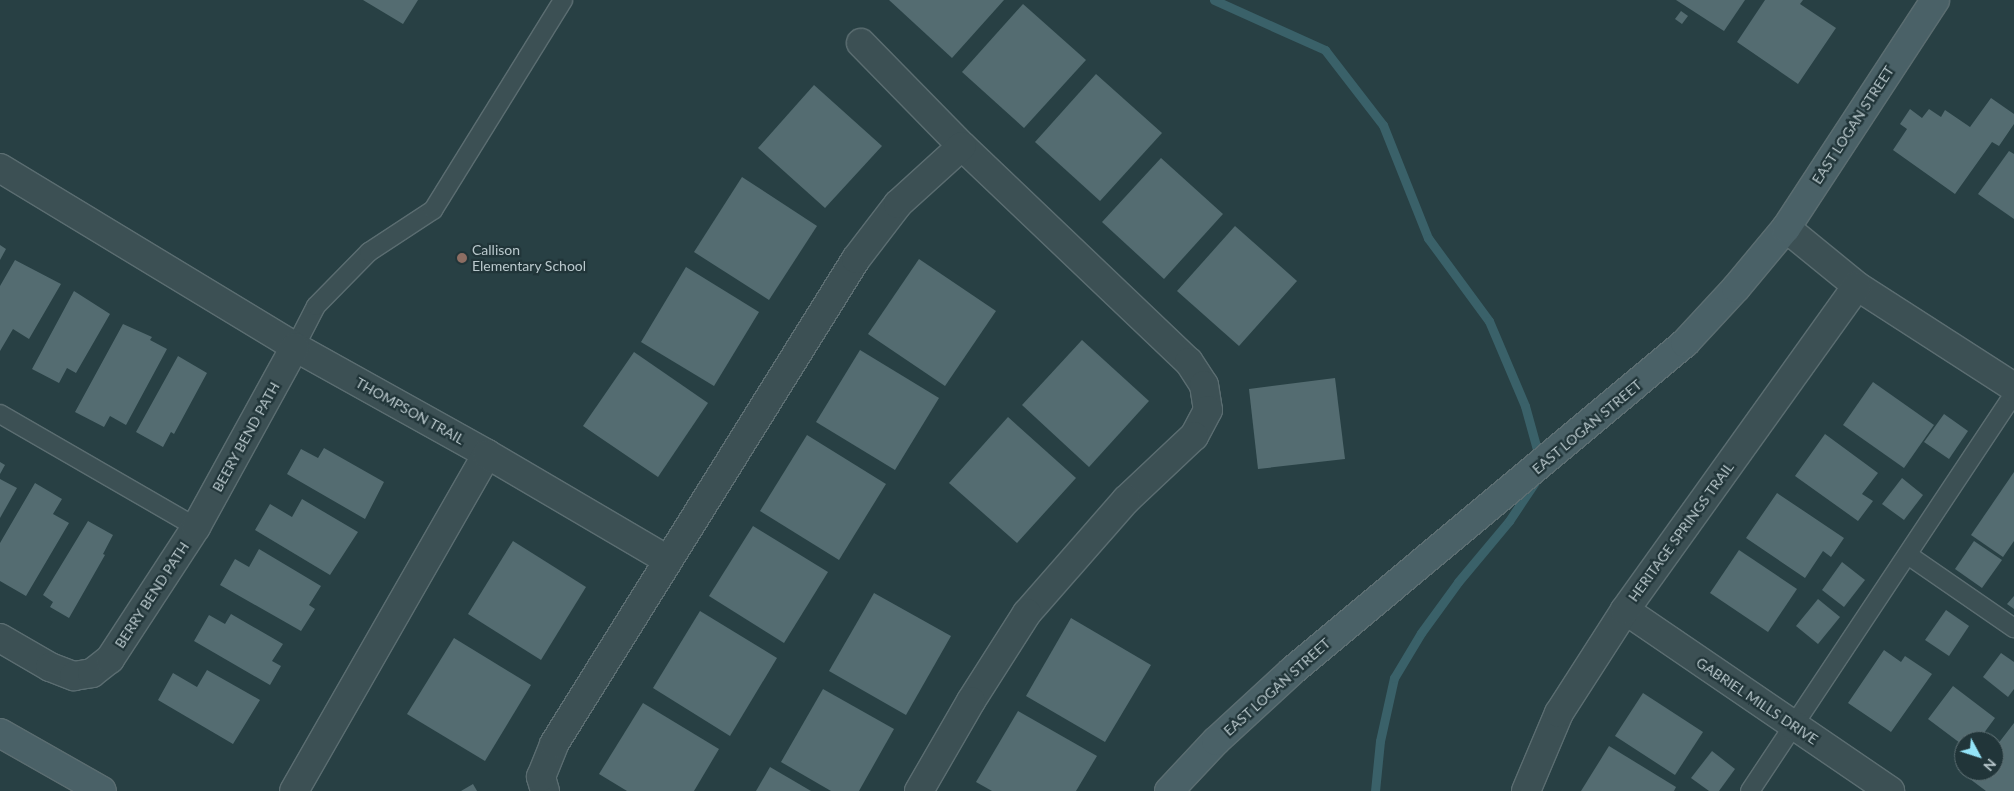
<!DOCTYPE html>
<html>
<head>
<meta charset="utf-8">
<style>
  body { margin:0 }
  #map { position:relative; width:2014px; height:791px; overflow:hidden; background:#284044; font-family:Lato,sans-serif }
  div>[style] { position:absolute }
  .stream>* { height:9px; margin:-4.5px; padding:0 4.5px; transform-origin:4.5px; border-radius:4.5px; background:#3a6169 }
  .building>* { inset:0; background:#546c71 }
  .roads { filter:drop-shadow(1px 0 #5b6d71) drop-shadow(-1px 0 #5b6d71) drop-shadow(0 1px #5b6d71) drop-shadow(0 -1px #5b6d71) }
  .lane>* { height:18px; margin:-9px; padding:0 9px; transform-origin:9px; border-radius:9px; background:#3c5054 }
  .street>* { height:28px; margin:-14px; padding:0 14px; transform-origin:14px; border-radius:14px; background:#3c5054 }
  .secondary>* { height:28px; margin:-14px; padding:0 14px; transform-origin:14px; border-radius:14px; background:#4a6167 }
  .dots>* { width:14px; height:14px; translate:-50% -50%; box-sizing:border-box; border:2px solid #213539; border-radius:50% }
  span { translate:-50% -50%; white-space:nowrap; text-align:center; line-height:1.15; -webkit-text-stroke:4.5px #213539; paint-order:stroke }
  .street-label { font-size:14px; color:#bac9cd }
  .poi-label { font-size:14px; color:#bac9cd }
  .left { translate:0 -50%; text-align:left }
  .north { position:absolute; left:1954px; top:731px; width:50px; height:50px; box-sizing:border-box; background:#213539; border:1px solid #5e7074; border-radius:50%; rotate:130deg; font-size:14px; font-weight:700; line-height:20px; text-align:center; color:#bac9cd }
  .north::after { content:''; display:block; margin:auto; width:18px; height:22px; background:#94e4f8; clip-path:polygon(50% 0,100% 100%,50% 72%,0 100%) }
</style>
</head>
<body>
<div id="map">
  <div class="stream">
    <div style="left:1214px;top:0;width:122px;rotate:24.2deg"></div>
    <div style="left:1325px;top:50px;width:95px;rotate:52.3deg"></div>
    <div style="left:1383px;top:125px;width:122px;rotate:68.3deg"></div>
    <div style="left:1428px;top:238px;width:103px;rotate:53.7deg"></div>
    <div style="left:1489px;top:321px;width:92px;rotate:67deg"></div>
    <div style="left:1525px;top:406px;width:56px;rotate:74.5deg"></div>
    <div style="left:1375px;top:791px;width:50px;rotate:-84.3deg"></div>
    <div style="left:1380px;top:741px;width:65px;rotate:-77.5deg"></div>
    <div style="left:1394px;top:678px;width:52px;rotate:-59deg"></div>
    <div style="left:1421px;top:633px;width:63px;rotate:-54deg"></div>
    <div style="left:1458px;top:582px;width:80px;rotate:-50.1deg"></div>
    <div style="left:1509px;top:521px;width:47px;rotate:-56.3deg"></div>
  </div>
  <div class="building">
    <div style="clip-path:polygon(363px 0,418px 0,403px 24px)"></div>
    <div style="clip-path:polygon(889px 0,1004px 0,952px 58px)"></div>
    <div style="clip-path:polygon(1676px 0,1745px 0,1724px 31px)"></div>
    <div style="clip-path:polygon(1765px 0,1803px 0,1800px 4px,1836px 28px,1798px 84px,1737px 42px)"></div>
    <div style="clip-path:polygon(1023px 4px,1086px 60px,1024px 128px,962px 72px)"></div>
    <div style="clip-path:polygon(1681px 11px,1688px 16px,1682px 24px,1675px 19px)"></div>
    <div style="clip-path:polygon(1096px 74px,1162px 133px,1100px 201px,1035px 142px)"></div>
    <div style="clip-path:polygon(814px 85px,882px 146px,825px 208px,758px 148px)"></div>
    <div style="clip-path:polygon(1991px 98px,2014px 114px,2014px 124px,1999px 146px,1992px 142px,1955px 194px,1893px 150px,1907px 129px,1900px 124px,1910px 109px,1922px 118px,1929px 109px,1941px 117px,1945px 110px,1970px 127px)"></div>
    <div style="clip-path:polygon(2009px 151px,2014px 154px,2014px 219px,1978px 194px)"></div>
    <div style="clip-path:polygon(1161px 158px,1223px 214px,1164px 279px,1102px 222px)"></div>
    <div style="clip-path:polygon(742px 177px,817px 226px,769px 300px,694px 252px)"></div>
    <div style="clip-path:polygon(1235px 226px,1297px 281px,1239px 346px,1177px 291px)"></div>
    <div style="clip-path:polygon(0 245px,6px 249px,0 260px)"></div>
    <div style="clip-path:polygon(919px 259px,996px 311px,945px 386px,868px 334px)"></div>
    <div style="clip-path:polygon(15px 260px,61px 284px,29px 339px,13px 329px,0 351px,0 286px)"></div>
    <div style="clip-path:polygon(686px 267px,759px 312px,714px 386px,641px 342px)"></div>
    <div style="clip-path:polygon(74px 291px,110px 314px,76px 373px,67px 368px,59px 383px,32px 369px)"></div>
    <div style="clip-path:polygon(123px 324px,152px 337px,150px 340px,167px 349px,126px 425px,110px 416px,104px 427px,75px 412px)"></div>
    <div style="clip-path:polygon(1082px 340px,1149px 401px,1089px 467px,1022px 405px)"></div>
    <div style="clip-path:polygon(860px 350px,939px 398px,895px 470px,816px 422px)"></div>
    <div style="clip-path:polygon(634px 352px,708px 403px,658px 477px,583px 426px)"></div>
    <div style="clip-path:polygon(178px 356px,207px 373px,174px 434px,171px 432px,163px 447px,136px 432px)"></div>
    <div style="clip-path:polygon(1335px 378px,1345px 459px,1258px 469px,1249px 389px)"></div>
    <div style="clip-path:polygon(1873px 382px,1934px 425px,1904px 468px,1843px 425px)"></div>
    <div style="clip-path:polygon(1944px 414px,1968px 431px,1949px 459px,1924px 442px)"></div>
    <div style="clip-path:polygon(1008px 417px,1076px 478px,1017px 543px,949px 483px)"></div>
    <div style="clip-path:polygon(1825px 434px,1878px 473px,1862px 494px,1873px 501px,1858px 521px,1795px 476px)"></div>
    <div style="clip-path:polygon(807px 435px,886px 484px,839px 560px,760px 511px)"></div>
    <div style="clip-path:polygon(324px 448px,384px 482px,365px 519px,287px 474px,301px 449px,318px 458px)"></div>
    <div style="clip-path:polygon(0 462px,5px 465px,0 474px)"></div>
    <div style="clip-path:polygon(2014px 472px,2014px 541px,2003px 557px,1971px 535px)"></div>
    <div style="clip-path:polygon(1902px 478px,1923px 495px,1904px 520px,1882px 504px)"></div>
    <div style="clip-path:polygon(0 479px,17px 488px,0 518px)"></div>
    <div style="clip-path:polygon(35px 483px,62px 499px,53px 514px,69px 523px,26px 596px,0 581px,0 543px)"></div>
    <div style="clip-path:polygon(1777px 493px,1844px 538px,1831px 557px,1823px 551px,1805px 578px,1746px 538px)"></div>
    <div style="clip-path:polygon(302px 499px,358px 532px,330px 575px,255px 530px,270px 504px,292px 517px)"></div>
    <div style="clip-path:polygon(88px 521px,113px 535px,103px 554px,105px 555px,69px 618px,50px 607px,53px 602px,43px 595px)"></div>
    <div style="clip-path:polygon(753px 526px,828px 572px,784px 643px,709px 596px)"></div>
    <div style="clip-path:polygon(513px 541px,586px 587px,541px 660px,468px 614px)"></div>
    <div style="clip-path:polygon(1974px 541px,2002px 560px,1982px 588px,1955px 569px)"></div>
    <div style="clip-path:polygon(259px 549px,321px 586px,309px 605px,315px 609px,301px 631px,220px 585px,235px 559px,249px 567px)"></div>
    <div style="clip-path:polygon(1739px 550px,1797px 589px,1768px 632px,1710px 593px)"></div>
    <div style="clip-path:polygon(1842px 562px,1865px 580px,1844px 607px,1822px 590px)"></div>
    <div style="clip-path:polygon(874px 593px,951px 636px,906px 715px,829px 671px)"></div>
    <div style="clip-path:polygon(2014px 596px,2014px 609px,2007px 604px)"></div>
    <div style="clip-path:polygon(1818px 599px,1840px 617px,1818px 644px,1796px 626px)"></div>
    <div style="clip-path:polygon(1946px 610px,1969px 626px,1949px 656px,1925px 640px)"></div>
    <div style="clip-path:polygon(700px 611px,777px 658px,730px 736px,653px 688px)"></div>
    <div style="clip-path:polygon(231px 614px,283px 644px,272px 661px,281px 666px,270px 685px,194px 641px,209px 615px,225px 624px)"></div>
    <div style="clip-path:polygon(1071px 618px,1151px 665px,1105px 742px,1026px 696px)"></div>
    <div style="clip-path:polygon(454px 638px,531px 685px,485px 761px,407px 714px)"></div>
    <div style="clip-path:polygon(1884px 650px,1901px 662px,1905px 656px,1932px 674px,1891px 732px,1848px 703px)"></div>
    <div style="clip-path:polygon(2001px 653px,2014px 662px,2014px 689px,2008px 697px,1983px 677px)"></div>
    <div style="clip-path:polygon(207px 670px,260px 700px,233px 744px,158px 700px,173px 673px,197px 687px)"></div>
    <div style="clip-path:polygon(1953px 686px,1995px 718px,1978px 741px,1964px 741px,1964px 746px,1928px 719px)"></div>
    <div style="clip-path:polygon(823px 689px,894px 729px,859px 791px,831px 791px,781px 762px)"></div>
    <div style="clip-path:polygon(1643px 693px,1703px 732px,1675px 775px,1615px 736px)"></div>
    <div style="clip-path:polygon(643px 703px,719px 749px,694px 791px,627px 791px,599px 774px)"></div>
    <div style="clip-path:polygon(1018px 711px,1097px 756px,1076px 791px,992px 791px,976px 782px)"></div>
    <div style="clip-path:polygon(2014px 723px,2014px 791px,1986px 791px,1970px 779px,1976px 771px,1994px 771px,1994px 749px)"></div>
    <div style="clip-path:polygon(1609px 746px,1676px 787px,1674px 791px,1581px 791px)"></div>
    <div style="clip-path:polygon(1712px 751px,1735px 769px,1719px 791px,1709px 791px,1691px 778px)"></div>
    <div style="clip-path:polygon(770px 767px,811px 791px,756px 791px)"></div>
    <div style="clip-path:polygon(473px 784px,477px 791px,461px 791px)"></div>
  </div>
  <div class="roads">
    <div class="lane">
      <div style="left:295px;top:347px;width:46px;rotate:-62.9deg"></div>
      <div style="left:316px;top:306px;width:76px;rotate:-45.5deg"></div>
      <div style="left:369px;top:252px;width:77px;rotate:-33.3deg"></div>
      <div style="left:433px;top:210px;width:247px;rotate:-58.2deg"></div>
      <div style="left:0;top:414px;width:226px;rotate:30deg"></div>
      <div style="left:1908px;top:555px;width:129px;rotate:34.6deg"></div>
      <div style="left:1750px;top:791px;width:478px;rotate:-56.4deg"></div>
    </div>
    <div class="street">
      <div style="left:861px;top:43px;width:144px;rotate:45.6deg"></div>
      <div style="left:962px;top:146px;width:313px;rotate:43.6deg"></div>
      <div style="left:1189px;top:362px;width:27px;rotate:57deg"></div>
      <div style="left:1204px;top:385px;width:25px;rotate:81deg"></div>
      <div style="left:1208px;top:410px;width:30px;rotate:118deg"></div>
      <div style="left:1194px;top:436px;width:93px;rotate:136.7deg"></div>
      <div style="left:1126px;top:500px;width:150px;rotate:131.2deg"></div>
      <div style="left:1027px;top:613px;width:104px;rotate:122.5deg"></div>
      <div style="left:971px;top:701px;width:104px;rotate:120deg"></div>
      <div style="left:0;top:168px;width:345px;rotate:31.2deg"></div>
      <div style="left:295px;top:347px;width:220px;rotate:29.1deg"></div>
      <div style="left:487px;top:454px;width:388px;rotate:119.8deg"></div>
      <div style="left:1786px;top:228px;width:92px;rotate:39.2deg"></div>
      <div style="left:1857px;top:286px;width:187px;rotate:32.8deg"></div>
      <div style="left:487px;top:454px;width:210px;rotate:30.4deg"></div>
      <div style="left:1625px;top:610px;width:321px;rotate:34.3deg"></div>
      <div style="left:0;top:638px;width:58px;rotate:30.1deg"></div>
      <div style="left:50px;top:667px;width:26px;rotate:21deg"></div>
      <div style="left:74px;top:676px;width:18px;rotate:-9deg"></div>
      <div style="left:92px;top:673px;width:23px;rotate:-38deg"></div>
      <div style="left:110px;top:659px;width:158px;rotate:-56.9deg"></div>
      <div style="left:196px;top:527px;width:205px;rotate:-61.2deg"></div>
      <div style="left:545px;top:791px;width:15px;rotate:-106deg"></div>
      <div style="left:541px;top:777px;width:35px;rotate:-68deg"></div>
      <div style="left:554px;top:744px;width:571px;rotate:-58.09deg"></div>
      <div style="left:856px;top:259px;width:69px;rotate:-52.6deg"></div>
      <div style="left:898px;top:204px;width:86px;rotate:-42.2deg"></div>
      <div style="left:1526px;top:791px;width:85px;rotate:-67.1deg"></div>
      <div style="left:1559px;top:713px;width:122px;rotate:-57.3deg"></div>
      <div style="left:1625px;top:610px;width:398px;rotate:-54.4deg"></div>
    </div>
    <div class="secondary">
      <div style="left:0;top:733px;width:117px;rotate:29.6deg"></div>
      <div style="left:1169px;top:791px;width:69px;rotate:-46.8deg"></div>
      <div style="left:1216px;top:741px;width:103px;rotate:-42.6deg"></div>
      <div style="left:1292px;top:671px;width:512px;rotate:-39.85deg"></div>
      <div style="left:1685px;top:343px;width:75px;rotate:-47.2deg"></div>
      <div style="left:1736px;top:288px;width:78px;rotate:-50.2deg"></div>
      <div style="left:1786px;top:228px;width:272px;rotate:-56.8deg"></div>
    </div>
  </div>
  <div class="dots">
    <div style="left:462px;top:258px;background:#8d6e63"></div>
  </div>
  <div class="street-label">
    <span style="left:1853px;top:125px;rotate:-57deg">EAST LOGAN STREET</span>
    <span style="left:410px;top:411px;rotate:29deg">THOMPSON TRAIL</span>
    <span style="left:1587px;top:427px;rotate:-40deg">EAST LOGAN STREET</span>
    <span style="left:246px;top:437px;rotate:-61deg">BEERY BEND PATH</span>
    <span style="left:1681px;top:532px;rotate:-54deg">HERITAGE SPRINGS TRAIL</span>
    <span style="left:152px;top:595px;rotate:-57deg">BERRY BEND PATH</span>
    <span style="left:1277px;top:687px;rotate:-42deg">EAST LOGAN STREET</span>
    <span style="left:1757px;top:701px;rotate:34deg">GABRIEL MILLS DRIVE</span>
  </div>
  <div class="poi-label">
    <span class="left" style="left:472px;top:258px">Callison<br>Elementary School</span>
  </div>
  <div class="north">N</div>
</div>
</body>
</html>
